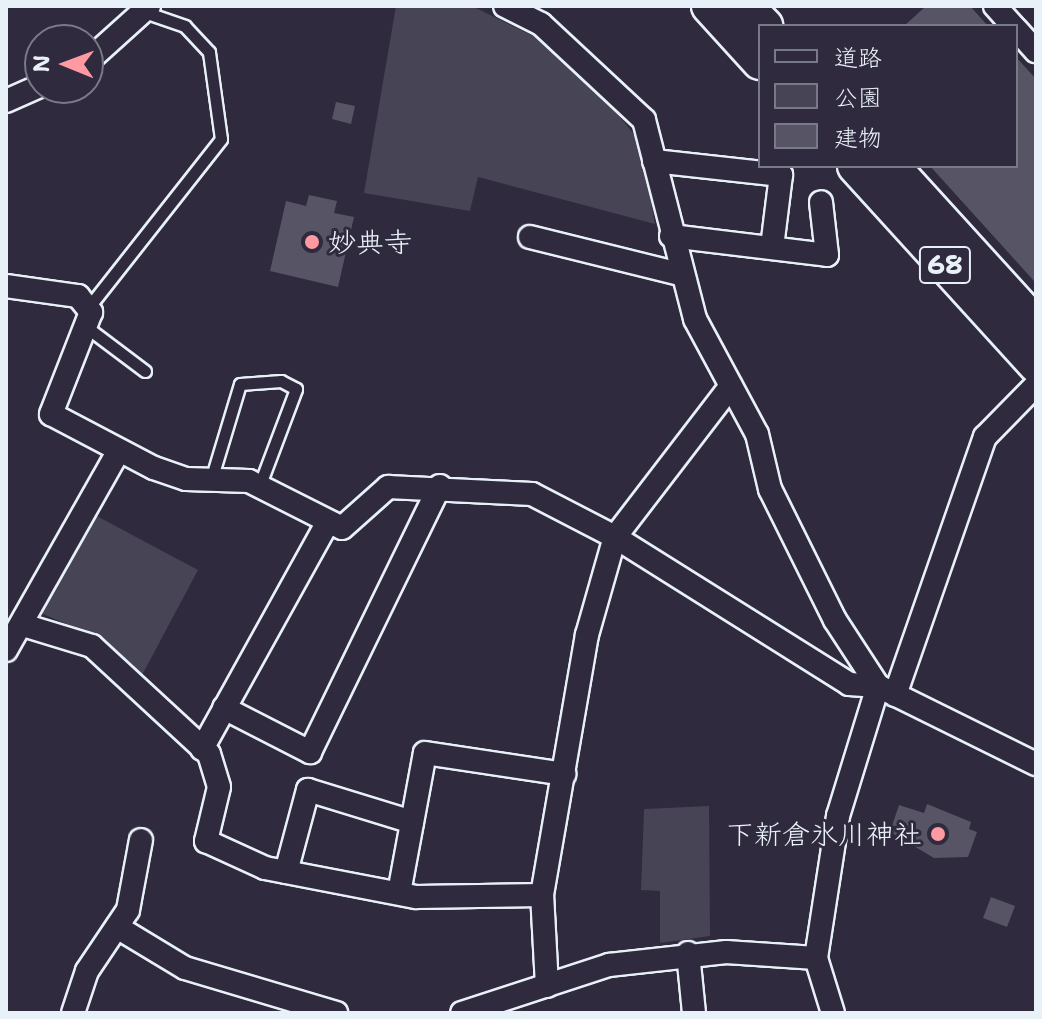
<!DOCTYPE html>
<html>
<head>
<meta charset="utf-8">
<style>
  body { margin:0 }
  #map { position:relative; width:1042px; height:1019px; overflow:hidden; background:#2f2a3d; font-family:"Shantell Sans","Klee One",sans-serif }
  div>[style] { position:absolute }
  .green>* { inset:0; background:#464455 }
  .building>* { inset:0; background:#575565 }
  .roads { filter:drop-shadow(2px 0 #e8f1f8) drop-shadow(-2px 0 #e8f1f8) drop-shadow(0 2px #e8f1f8) drop-shadow(0 -2px #e8f1f8) }
  .lane>* { height:11px; margin:-5.5px; padding:0 5.5px; transform-origin:5.5px; border-radius:5.5px; background:#2f2a3d }
  .street>* { height:22px; margin:-11px; padding:0 11px; transform-origin:11px; border-radius:11px; background:#2f2a3d }
  .primary>* { height:34px; margin:-17px; padding:0 17px; transform-origin:17px; border-radius:17px; background:#2f2a3d }
  .dots>* { width:22px; height:22px; translate:-50% -50%; box-sizing:border-box; border:4px solid #2f2a3d; border-radius:50% }
  span { translate:-50% -50%; white-space:nowrap; text-align:center; line-height:1.15; -webkit-text-stroke:6px #2f2a3d; paint-order:stroke }
  .shield-label span { padding:2px 6px; background:#2f2a3d; border:2px solid; border-radius:6px; -webkit-text-stroke-width:0 }
  .shield-label { font-size:26px; color:#e8f1f8; font-weight:700 }
  .poi-label { font-size:28px; color:#e8f1f8 }
  .left { translate:0 -50%; text-align:left }
  .right { translate:-100% -50%; text-align:right }
  .frame { position:absolute; inset:0; border:8px solid #e8f1f8; pointer-events:none }
  .legend { position:absolute; left:758px; top:24px; width:260px; height:144px; box-sizing:border-box; background:#2f2a3d; border:2px solid #797a88; margin:0; padding:10px 14px; list-style:none; font-size:24px; color:#e8f1f8 }
  .legend li { display:flex; align-items:center; gap:16px; height:40px }
  .legend b { width:40px; border:2px solid #797a88 }
  .north { position:absolute; left:24px; top:24px; width:80px; height:80px; box-sizing:border-box; background:#2f2a3d; border:2px solid #797a88; border-radius:50%; rotate:271deg; font-size:22px; font-weight:700; line-height:32px; text-align:center; color:#e8f1f8 }
  .north::after { content:''; display:block; margin:auto; width:28px; height:36px; background:#ff9aa2; clip-path:polygon(50% 0,100% 100%,50% 72%,0 100%) }
</style>
</head>
<body>
<div id="map">
  <div class="green">
    <div style="clip-path:polygon(396px 6px,472px 6px,535px 37px,605px 98px,640px 142px,655px 224px,478px 177px,470px 211px,364px 193px)"></div>
    <div style="clip-path:polygon(93px 514px,198px 570px,140px 679px,93px 635px,38px 612px)"></div>
    <div style="clip-path:polygon(709px 806px,710px 936px,660px 943px,660px 891px,641px 890px,644px 809px)"></div>
  </div>
  <div class="building">
    <div style="clip-path:polygon(926px 6px,970px 6px,988px 26px,904px 26px)"></div>
    <div style="clip-path:polygon(1016px 57px,1036px 79px,1034px 281px,930px 166px,1016px 166px)"></div>
    <div style="clip-path:polygon(336px 102px,355px 106px,351px 124px,332px 119px)"></div>
    <div style="clip-path:polygon(309px 195px,337px 201px,334px 213px,354px 217px,338px 287px,270px 271px,286px 201px,306px 206px)"></div>
    <div style="clip-path:polygon(927px 804px,971px 822px,969px 829px,977px 832px,968px 857px,934px 858px,890px 832px,899px 805px,924px 813px)"></div>
    <div style="clip-path:polygon(991px 897px,1015px 906px,1007px 927px,983px 918px)"></div>
  </div>
  <div class="roads">
    <div class="lane">
      <div style="left:88px;top:308px;width:215px;rotate:-51.8deg"></div>
      <div style="left:221px;top:139px;width:88px;rotate:-97.9deg"></div>
      <div style="left:209px;top:52px;width:35px;rotate:-133deg"></div>
      <div style="left:185px;top:26px;width:43px;rotate:-161.1deg"></div>
      <div style="left:85px;top:326px;width:75px;rotate:36.9deg"></div>
      <div style="left:211px;top:480px;width:100px;rotate:-73.2deg"></div>
      <div style="left:240px;top:384px;width:41px;rotate:-4.2deg"></div>
      <div style="left:281px;top:381px;width:17px;rotate:28deg"></div>
      <div style="left:296px;top:389px;width:105px;rotate:110.7deg"></div>
    </div>
    <div class="street">
      <div style="left:505px;top:6px;width:40px;rotate:26.6deg"></div>
      <div style="left:541px;top:24px;width:141px;rotate:43deg"></div>
      <div style="left:644px;top:120px;width:205px;rotate:75.6deg"></div>
      <div style="left:695px;top:319px;width:131px;rotate:61.7deg"></div>
      <div style="left:757px;top:434px;width:57px;rotate:76.7deg"></div>
      <div style="left:770px;top:489px;width:146px;rotate:63.6deg"></div>
      <div style="left:835px;top:620px;width:79px;rotate:56.9deg"></div>
      <div style="left:995px;top:6px;width:27px;rotate:48deg"></div>
      <div style="left:1016px;top:29px;width:30px;rotate:48deg"></div>
      <div style="left:88px;top:61px;width:82px;rotate:-42deg"></div>
      <div style="left:6px;top:101px;width:37px;rotate:-24deg"></div>
      <div style="left:654px;top:161px;width:128px;rotate:6.3deg"></div>
      <div style="left:781px;top:175px;width:73px;rotate:97.1deg"></div>
      <div style="left:671px;top:236px;width:157px;rotate:6.9deg"></div>
      <div style="left:827px;top:255px;width:53px;rotate:-96.5deg"></div>
      <div style="left:530px;top:237px;width:154px;rotate:13.9deg"></div>
      <div style="left:6px;top:286px;width:73px;rotate:7.9deg"></div>
      <div style="left:78px;top:296px;width:21px;rotate:51deg"></div>
      <div style="left:91px;top:312px;width:110px;rotate:111.4deg"></div>
      <div style="left:51px;top:414px;width:116px;rotate:27.7deg"></div>
      <div style="left:154px;top:468px;width:34px;rotate:19deg"></div>
      <div style="left:186px;top:479px;width:63px;rotate:1.8deg"></div>
      <div style="left:249px;top:481px;width:104px;rotate:26.8deg"></div>
      <div style="left:342px;top:528px;width:62px;rotate:-41.7deg"></div>
      <div style="left:388px;top:487px;width:144px;rotate:2.8deg"></div>
      <div style="left:532px;top:494px;width:93px;rotate:27.4deg"></div>
      <div style="left:615px;top:537px;width:276px;rotate:32.1deg"></div>
      <div style="left:849px;top:684px;width:29px;rotate:4deg"></div>
      <div style="left:878px;top:686px;width:176px;rotate:26.3deg"></div>
      <div style="left:23px;top:625px;width:72px;rotate:16.9deg"></div>
      <div style="left:92px;top:646px;width:159px;rotate:42.7deg"></div>
      <div style="left:209px;top:754px;width:34px;rotate:73deg"></div>
      <div style="left:219px;top:787px;width:56px;rotate:103.5deg"></div>
      <div style="left:206px;top:841px;width:65px;rotate:24.6deg"></div>
      <div style="left:265px;top:868px;width:154px;rotate:10.9deg"></div>
      <div style="left:416px;top:897px;width:126px;rotate:-0.9deg"></div>
      <div style="left:6px;top:650px;width:227px;rotate:-60.5deg"></div>
      <div style="left:895px;top:695px;width:273px;rotate:-70.8deg"></div>
      <div style="left:985px;top:437px;width:73px;rotate:-45.6deg"></div>
      <div style="left:224px;top:708px;width:97px;rotate:27.1deg"></div>
      <div style="left:310px;top:752px;width:296px;rotate:-64deg"></div>
      <div style="left:202px;top:749px;width:256px;rotate:-61deg"></div>
      <div style="left:286px;top:872px;width:85px;rotate:-75deg"></div>
      <div style="left:308px;top:790px;width:109px;rotate:17.1deg"></div>
      <div style="left:399px;top:893px;width:142px;rotate:-79.5deg"></div>
      <div style="left:425px;top:753px;width:141px;rotate:8.6deg"></div>
      <div style="left:117px;top:927px;width:79px;rotate:31.1deg"></div>
      <div style="left:185px;top:968px;width:158px;rotate:16.6deg"></div>
      <div style="left:688px;top:953px;width:60px;rotate:84.3deg"></div>
      <div style="left:547px;top:986px;width:91px;rotate:-93.1deg"></div>
      <div style="left:542px;top:895px;width:264px;rotate:-80.2deg"></div>
      <div style="left:587px;top:635px;width:102px;rotate:-74.1deg"></div>
      <div style="left:615px;top:537px;width:190px;rotate:-52.5deg"></div>
      <div style="left:73px;top:1013px;width:44px;rotate:-71.6deg"></div>
      <div style="left:87px;top:971px;width:73px;rotate:-56.1deg"></div>
      <div style="left:128px;top:910px;width:71px;rotate:-79.5deg"></div>
      <div style="left:462px;top:1013px;width:155px;rotate:-18.1deg"></div>
      <div style="left:609px;top:965px;width:118px;rotate:-6.3deg"></div>
      <div style="left:726px;top:952px;width:90px;rotate:3.8deg"></div>
      <div style="left:833px;top:1013px;width:58px;rotate:-107.2deg"></div>
      <div style="left:816px;top:958px;width:144px;rotate:-81.2deg"></div>
      <div style="left:838px;top:816px;width:136px;rotate:-72.9deg"></div>
    </div>
    <div class="primary">
      <div style="left:709px;top:6px;width:76px;rotate:47.7deg"></div>
      <div style="left:746px;top:6px;width:28px;rotate:46deg"></div>
      <div style="left:855px;top:166px;width:269px;rotate:47.7deg"></div>
      <div style="left:892px;top:166px;width:214px;rotate:47.7deg"></div>
    </div>
  </div>
  <div class="dots">
    <div style="left:312px;top:242px;background:#ff9aa2"></div>
    <div style="left:938px;top:834px;background:#ff9aa2"></div>
  </div>
  <div class="shield-label">
    <span style="left:945px;top:265px">68</span>
  </div>
  <div class="poi-label">
    <span class="left" style="left:328px;top:242px">妙典寺</span>
    <span class="right" style="left:922px;top:834px">下新倉氷川神社</span>
  </div>
  <div class="frame"></div>
  <ul class="legend">
  <li><b style="height:10px;background:#2f2a3d"></b>道路</li>
  <li><b style="height:22px;background:#464455"></b>公園</li>
  <li><b style="height:22px;background:#575565"></b>建物</li>
  </ul>
  <div class="north">N</div>
</div>
</body>
</html>
